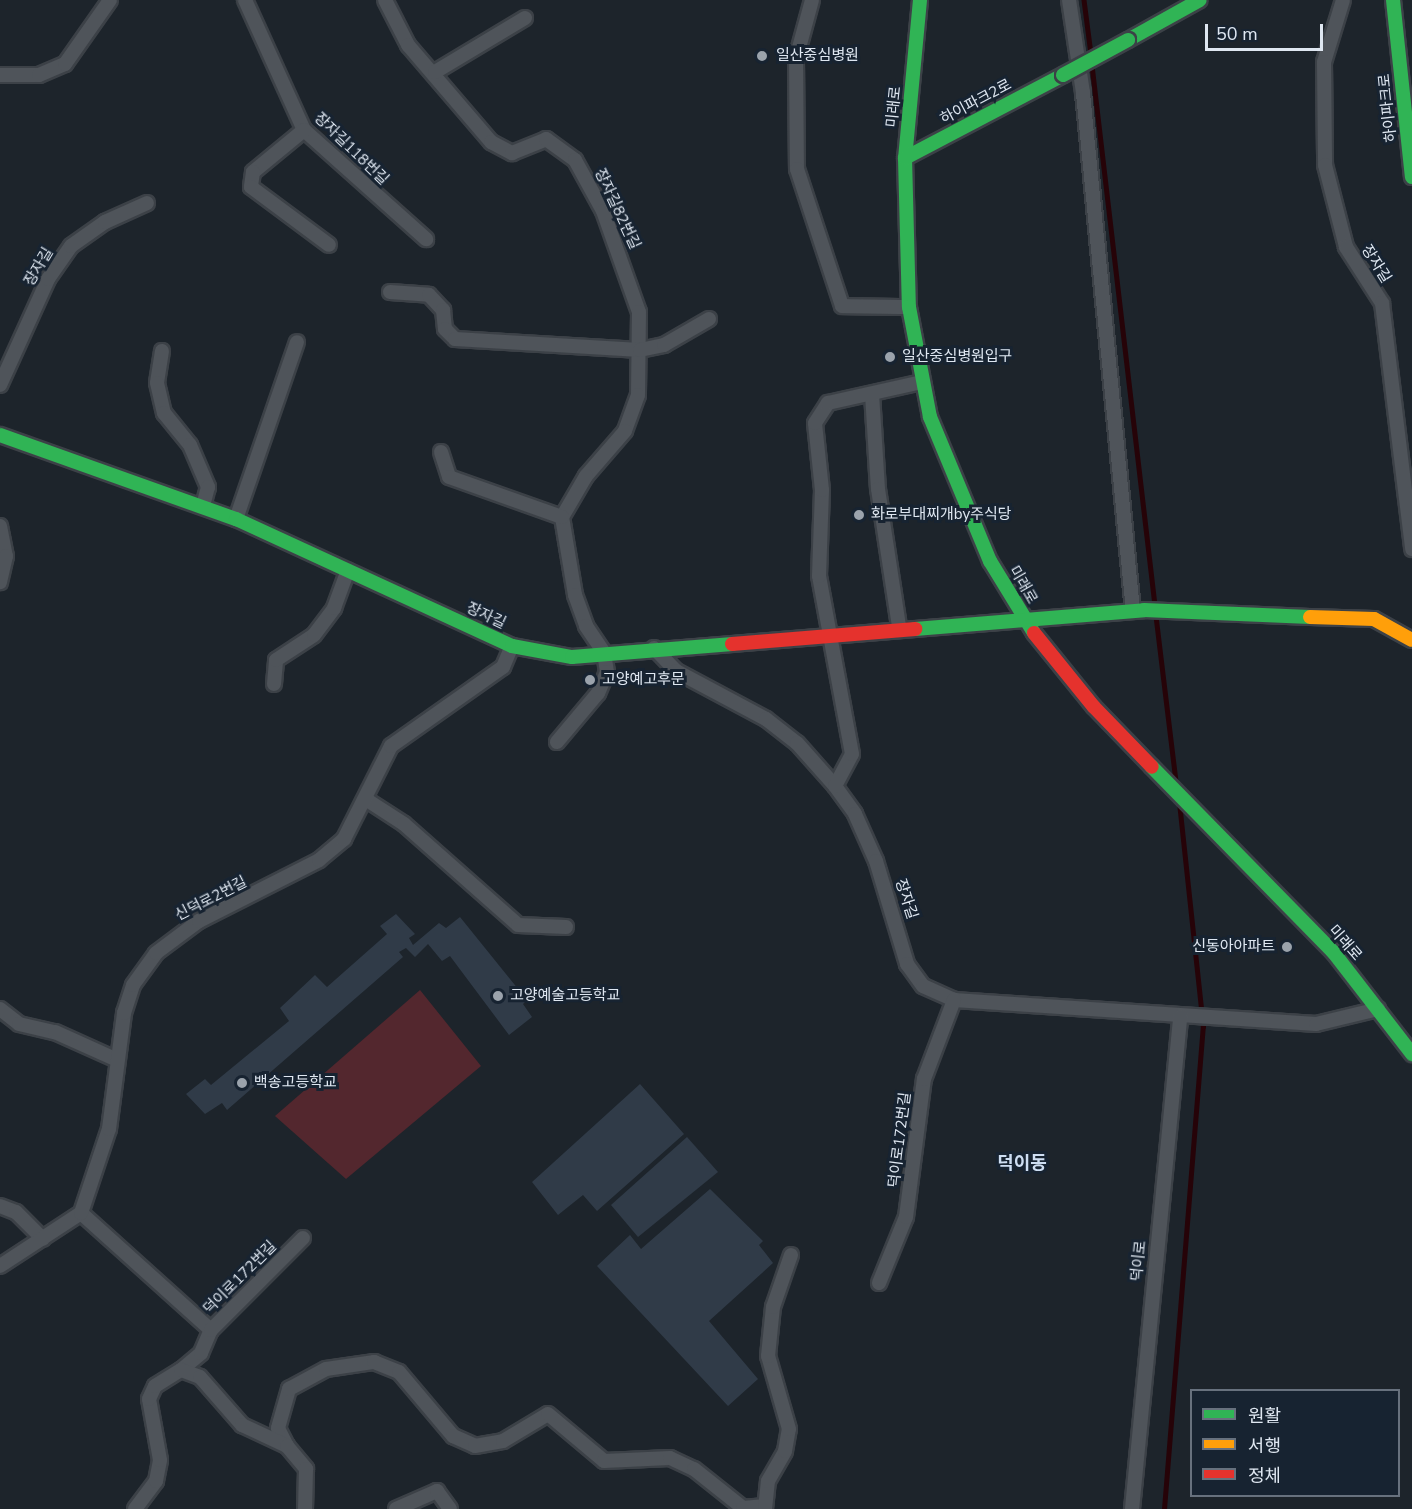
<!DOCTYPE html>
<html>
<head>
<meta charset="utf-8">
<style>
  body { margin:0 }
  #map { position:relative; width:1412px; height:1509px; overflow:hidden; background:#1d242b; font-family:"Nunito Sans","Noto Sans KR",sans-serif }
  div>[style] { position:absolute }
  .green>* { inset:0; background:#53272e }
  .stream>* { height:4.5px; margin:-2.25px; padding:0 2.25px; transform-origin:2.25px; border-radius:2.25px; background:#260308 }
  .building>* { inset:0; background:#303b48 }
  .roads { filter:drop-shadow(2px 0 #3c4147) drop-shadow(-2px 0 #3c4147) drop-shadow(0 2px #3c4147) drop-shadow(0 -2px #3c4147) }
  .street>* { height:14px; margin:-7px; padding:0 7px; transform-origin:7px; border-radius:7px; background:#4f545a }
  .fast>* { height:14px; margin:-7px; padding:0 7px; transform-origin:7px; border-radius:7px; background:#30b455 }
  .slow>* { height:14px; margin:-7px; padding:0 7px; transform-origin:7px; border-radius:7px; background:#ff9f0a }
  .jam>* { height:14px; margin:-7px; padding:0 7px; transform-origin:7px; border-radius:7px; background:#e5322d }
  .bridges { filter:drop-shadow(2px 0 #3c4147) drop-shadow(-2px 0 #3c4147) drop-shadow(0 2px #3c4147) drop-shadow(0 -2px #3c4147) }
  .fast-bridge>* { height:14px; margin:-7px; padding:0 7px; transform-origin:7px; border-radius:7px; background:#30b455 }
  .dots>* { width:16px; height:16px; translate:-50% -50%; box-sizing:border-box; border:3px solid #172331; border-radius:50% }
  span { translate:-50% -50%; white-space:nowrap; text-align:center; line-height:1.15; -webkit-text-stroke:6px #172331; paint-order:stroke }
  .poi-label { font-size:15px; color:#dfe7f1 }
  .left { translate:0 -50%; text-align:left }
  .right { translate:-100% -50%; text-align:right }
  .street-label { font-size:15px; color:#dfe7f1 }
  .quarter-label { font-size:18px; color:#cedef2; font-weight:700 }
  .legend { position:absolute; left:1190px; top:1389px; width:210px; height:108px; box-sizing:border-box; background:#172331; border:2px solid #67717e; margin:0; padding:8px 10px; list-style:none; font-size:18px; color:#dfe7f1 }
  .legend li { display:flex; align-items:center; gap:12px; height:30px }
  .legend b { width:30px; border:2px solid #67717e }
  .scale { position:absolute; left:1205px; top:24px; width:118px; height:27px; box-sizing:border-box; border:3px solid #dfe7f1; border-top:0; padding-left:8px; font-size:18px; line-height:21px; white-space:nowrap; color:#dfe7f1; -webkit-text-stroke:4px #172331; paint-order:stroke }
</style>
</head>
<body>
<div id="map">
  <div class="green">
    <div style="clip-path:polygon(420px 990px,481px 1066px,346px 1179px,275px 1116px)"></div>
  </div>
  <div class="stream">
    <div style="left:1084px;top:0;width:54px;rotate:82.6deg"></div>
    <div style="left:1092px;top:65px;width:544px;rotate:83.35deg"></div>
    <div style="left:1156px;top:616px;width:166px;rotate:83.1deg"></div>
    <div style="left:1164px;top:1509px;width:484px;rotate:-85.4deg"></div>
    <div style="left:1203px;top:1027px;width:224px;rotate:-96.1deg"></div>
  </div>
  <div class="building">
    <div style="clip-path:polygon(396px 914px,415px 934px,409px 938px,413px 945px,439px 923px,446px 928px,460px 917px,527px 1000px,523px 1004px,532px 1017px,509px 1035px,450px 956px,442px 961px,428px 944px,415px 957px,406px 948px,399px 952px,403px 957px,227px 1110px,222px 1103px,205px 1114px,186px 1094px,205px 1079px,211px 1085px,289px 1021px,280px 1008px,315px 975px,327px 987px,387px 934px,380px 926px)"></div>
    <div style="clip-path:polygon(640px 1084px,684px 1134px,597px 1211px,583px 1195px,558px 1215px,532px 1182px)"></div>
    <div style="clip-path:polygon(687px 1137px,718px 1172px,638px 1237px,611px 1205px)"></div>
    <div style="clip-path:polygon(710px 1189px,763px 1241px,759px 1245px,773px 1263px,709px 1321px,758px 1379px,728px 1406px,597px 1266px,630px 1235px,641px 1249px)"></div>
  </div>
  <div class="roads">
    <div class="street">
      <div style="left:245px;top:0;width:143px;rotate:65.6deg"></div>
      <div style="left:304px;top:130px;width:164px;rotate:41.8deg"></div>
      <div style="left:385px;top:0;width:51px;rotate:62.9deg"></div>
      <div style="left:408px;top:45px;width:128px;rotate:49.4deg"></div>
      <div style="left:491px;top:142px;width:24px;rotate:28deg"></div>
      <div style="left:512px;top:153px;width:37px;rotate:-22deg"></div>
      <div style="left:546px;top:139px;width:36px;rotate:36deg"></div>
      <div style="left:575px;top:160px;width:58px;rotate:61.2deg"></div>
      <div style="left:603px;top:211px;width:107px;rotate:70.4deg"></div>
      <div style="left:639px;top:312px;width:83px;rotate:90.7deg"></div>
      <div style="left:638px;top:395px;width:38px;rotate:110deg"></div>
      <div style="left:625px;top:431px;width:60px;rotate:130.9deg"></div>
      <div style="left:586px;top:476px;width:48px;rotate:120.3deg"></div>
      <div style="left:562px;top:517px;width:79px;rotate:80.5deg"></div>
      <div style="left:575px;top:595px;width:33px;rotate:70deg"></div>
      <div style="left:586px;top:626px;width:32px;rotate:56deg"></div>
      <div style="left:604px;top:653px;width:19px;rotate:81deg"></div>
      <div style="left:607px;top:672px;width:23px;rotate:113deg"></div>
      <div style="left:598px;top:693px;width:64px;rotate:129.9deg"></div>
      <div style="left:812px;top:0;width:61px;rotate:105.2deg"></div>
      <div style="left:796px;top:59px;width:110px;rotate:89.5deg"></div>
      <div style="left:797px;top:169px;width:144px;rotate:71.8deg"></div>
      <div style="left:842px;top:306px;width:67px;rotate:0.9deg"></div>
      <div style="left:1069px;top:0;width:94px;rotate:81.4deg"></div>
      <div style="left:1083px;top:93px;width:520px;rotate:84.49deg"></div>
      <div style="left:1343px;top:0;width:65px;rotate:107deg"></div>
      <div style="left:1324px;top:62px;width:103px;rotate:89.4deg"></div>
      <div style="left:1325px;top:165px;width:85px;rotate:75.6deg"></div>
      <div style="left:1346px;top:247px;width:67px;rotate:57.3deg"></div>
      <div style="left:1382px;top:303px;width:248px;rotate:83deg"></div>
      <div style="left:435px;top:72px;width:105px;rotate:-31deg"></div>
      <div style="left:0;top:75px;width:39px"></div>
      <div style="left:39px;top:75px;width:28px;rotate:-23deg"></div>
      <div style="left:65px;top:64px;width:78px;rotate:-54.9deg"></div>
      <div style="left:304px;top:130px;width:66px;rotate:140.5deg"></div>
      <div style="left:253px;top:172px;width:15px;rotate:98deg"></div>
      <div style="left:251px;top:187px;width:97px;rotate:36.6deg"></div>
      <div style="left:390px;top:292px;width:39px;rotate:4deg"></div>
      <div style="left:429px;top:295px;width:21px;rotate:47deg"></div>
      <div style="left:443px;top:310px;width:19px;rotate:84deg"></div>
      <div style="left:445px;top:329px;width:14px;rotate:45deg"></div>
      <div style="left:455px;top:339px;width:185px;rotate:3.4deg"></div>
      <div style="left:640px;top:350px;width:25px;rotate:-12deg"></div>
      <div style="left:664px;top:345px;width:52px;rotate:-30deg"></div>
      <div style="left:162px;top:351px;width:32px;rotate:99deg"></div>
      <div style="left:157px;top:383px;width:31px;rotate:77deg"></div>
      <div style="left:164px;top:413px;width:41px;rotate:50.9deg"></div>
      <div style="left:190px;top:445px;width:46px;rotate:66.8deg"></div>
      <div style="left:208px;top:487px;width:20px;rotate:105deg"></div>
      <div style="left:0;top:385px;width:116px;rotate:-65.6deg"></div>
      <div style="left:48px;top:279px;width:40px;rotate:-55.1deg"></div>
      <div style="left:71px;top:246px;width:42px;rotate:-35.2deg"></div>
      <div style="left:105px;top:222px;width:46px;rotate:-24.3deg"></div>
      <div style="left:872px;top:394px;width:95px;rotate:86.4deg"></div>
      <div style="left:878px;top:489px;width:140px;rotate:81.3deg"></div>
      <div style="left:441px;top:452px;width:26px;rotate:72deg"></div>
      <div style="left:449px;top:477px;width:120px;rotate:19.5deg"></div>
      <div style="left:236px;top:519px;width:187px;rotate:-71deg"></div>
      <div style="left:0;top:526px;width:31px;rotate:79deg"></div>
      <div style="left:6px;top:556px;width:27px;rotate:103deg"></div>
      <div style="left:654px;top:648px;width:32px;rotate:46deg"></div>
      <div style="left:676px;top:671px;width:102px;rotate:28.1deg"></div>
      <div style="left:766px;top:719px;width:39px;rotate:38deg"></div>
      <div style="left:797px;top:743px;width:57px;rotate:48.5deg"></div>
      <div style="left:835px;top:786px;width:34px;rotate:54deg"></div>
      <div style="left:855px;top:814px;width:51px;rotate:65.9deg"></div>
      <div style="left:876px;top:861px;width:108px;rotate:73.2deg"></div>
      <div style="left:907px;top:964px;width:27px;rotate:54deg"></div>
      <div style="left:923px;top:986px;width:34px;rotate:24deg"></div>
      <div style="left:954px;top:1000px;width:363px;rotate:3.8deg"></div>
      <div style="left:1316px;top:1024px;width:64px;rotate:-13.6deg"></div>
      <div style="left:274px;top:684px;width:24px;rotate:-85deg"></div>
      <div style="left:276px;top:660px;width:45px;rotate:-33.3deg"></div>
      <div style="left:314px;top:635px;width:34px;rotate:-53deg"></div>
      <div style="left:334px;top:608px;width:40px;rotate:-69.8deg"></div>
      <div style="left:835px;top:786px;width:36px;rotate:-62deg"></div>
      <div style="left:852px;top:754px;width:181px;rotate:-100.5deg"></div>
      <div style="left:819px;top:576px;width:86px;rotate:-88deg"></div>
      <div style="left:822px;top:490px;width:67px;rotate:-96deg"></div>
      <div style="left:815px;top:423px;width:24px;rotate:-57deg"></div>
      <div style="left:828px;top:403px;width:96px;rotate:-12.6deg"></div>
      <div style="left:367px;top:800px;width:44px;rotate:33deg"></div>
      <div style="left:404px;top:824px;width:152px;rotate:41.5deg"></div>
      <div style="left:518px;top:925px;width:48px;rotate:2.4deg"></div>
      <div style="left:0;top:1009px;width:24px;rotate:38deg"></div>
      <div style="left:19px;top:1024px;width:37px;rotate:13deg"></div>
      <div style="left:55px;top:1032px;width:68px;rotate:24.3deg"></div>
      <div style="left:0;top:1206px;width:17px;rotate:21deg"></div>
      <div style="left:16px;top:1212px;width:38px;rotate:45deg"></div>
      <div style="left:81px;top:1213px;width:175px;rotate:42deg"></div>
      <div style="left:0;top:1266px;width:97px;rotate:-33.2deg"></div>
      <div style="left:81px;top:1213px;width:89px;rotate:-71.6deg"></div>
      <div style="left:109px;top:1129px;width:117px;rotate:-82.6deg"></div>
      <div style="left:124px;top:1013px;width:29px;rotate:-72deg"></div>
      <div style="left:133px;top:985px;width:39px;rotate:-54deg"></div>
      <div style="left:156px;top:953px;width:54px;rotate:-36.7deg"></div>
      <div style="left:199px;top:921px;width:135px;rotate:-26.9deg"></div>
      <div style="left:319px;top:860px;width:33px;rotate:-40deg"></div>
      <div style="left:344px;top:839px;width:104px;rotate:-63.2deg"></div>
      <div style="left:391px;top:746px;width:137px;rotate:-35.2deg"></div>
      <div style="left:503px;top:667px;width:23px;rotate:-67deg"></div>
      <div style="left:879px;top:1283px;width:71px;rotate:-67.8deg"></div>
      <div style="left:906px;top:1217px;width:139px;rotate:-82.6deg"></div>
      <div style="left:924px;top:1079px;width:85px;rotate:-69.2deg"></div>
      <div style="left:181px;top:1370px;width:26px;rotate:-40deg"></div>
      <div style="left:201px;top:1353px;width:25px;rotate:-67deg"></div>
      <div style="left:211px;top:1330px;width:130px;rotate:-45deg"></div>
      <div style="left:287px;top:1446px;width:20px;rotate:-117deg"></div>
      <div style="left:278px;top:1428px;width:41px;rotate:-74.2deg"></div>
      <div style="left:289px;top:1389px;width:42px;rotate:-28.4deg"></div>
      <div style="left:326px;top:1369px;width:49px;rotate:-8.3deg"></div>
      <div style="left:374px;top:1362px;width:27px;rotate:22deg"></div>
      <div style="left:399px;top:1372px;width:84px;rotate:49.8deg"></div>
      <div style="left:453px;top:1436px;width:24px;rotate:24deg"></div>
      <div style="left:475px;top:1446px;width:28px;rotate:-10deg"></div>
      <div style="left:503px;top:1441px;width:52px;rotate:-31deg"></div>
      <div style="left:548px;top:1414px;width:73px;rotate:40deg"></div>
      <div style="left:604px;top:1461px;width:66px;rotate:-2.6deg"></div>
      <div style="left:670px;top:1458px;width:26px;rotate:25deg"></div>
      <div style="left:694px;top:1469px;width:63px;rotate:38.5deg"></div>
      <div style="left:743px;top:1508px;width:22px;rotate:-5deg"></div>
      <div style="left:135px;top:1509px;width:35px;rotate:-53deg"></div>
      <div style="left:156px;top:1481px;width:21px;rotate:-79deg"></div>
      <div style="left:160px;top:1460px;width:62px;rotate:-100.2deg"></div>
      <div style="left:149px;top:1399px;width:14px;rotate:-65deg"></div>
      <div style="left:155px;top:1386px;width:31px;rotate:-32deg"></div>
      <div style="left:181px;top:1370px;width:20px;rotate:20deg"></div>
      <div style="left:200px;top:1377px;width:64px;rotate:48.8deg"></div>
      <div style="left:242px;top:1425px;width:50px;rotate:25deg"></div>
      <div style="left:287px;top:1446px;width:30px;rotate:50deg"></div>
      <div style="left:306px;top:1469px;width:40px;rotate:91.4deg"></div>
      <div style="left:396px;top:1509px;width:45px;rotate:-23.7deg"></div>
      <div style="left:437px;top:1491px;width:22px;rotate:54deg"></div>
      <div style="left:765px;top:1509px;width:28px;rotate:-84deg"></div>
      <div style="left:768px;top:1481px;width:34px;rotate:-60deg"></div>
      <div style="left:785px;top:1451px;width:22px;rotate:-80deg"></div>
      <div style="left:789px;top:1429px;width:76px;rotate:-106deg"></div>
      <div style="left:768px;top:1356px;width:49px;rotate:-84.2deg"></div>
      <div style="left:773px;top:1307px;width:55px;rotate:-70.9deg"></div>
      <div style="left:1132px;top:1509px;width:495px;rotate:-84.4deg"></div>
    </div>
    <div class="fast">
      <div style="left:920px;top:0;width:159px;rotate:95.4deg"></div>
      <div style="left:905px;top:158px;width:149px;rotate:88.5deg"></div>
      <div style="left:909px;top:307px;width:112px;rotate:79.2deg"></div>
      <div style="left:930px;top:417px;width:156px;rotate:67.4deg"></div>
      <div style="left:990px;top:561px;width:84px;rotate:58.6deg"></div>
      <div style="left:1393px;top:0;width:178px;rotate:83.9deg"></div>
      <div style="left:1128px;top:40px;width:82px;rotate:-29.1deg"></div>
      <div style="left:905px;top:158px;width:178px;rotate:-27.7deg"></div>
      <div style="left:0;top:435px;width:251px;rotate:19.6deg"></div>
      <div style="left:236px;top:519px;width:304px;rotate:24.7deg"></div>
      <div style="left:512px;top:646px;width:61px;rotate:10.4deg"></div>
      <div style="left:572px;top:657px;width:161px;rotate:-4.6deg"></div>
      <div style="left:915px;top:629px;width:230px;rotate:-4.7deg"></div>
      <div style="left:1144px;top:610px;width:166px;rotate:2.4deg"></div>
      <div style="left:1152px;top:767px;width:260px;rotate:45.6deg"></div>
      <div style="left:1334px;top:953px;width:128px;rotate:52.3deg"></div>
    </div>
    <div class="slow">
      <div style="left:1310px;top:617px;width:64px;rotate:1.8deg"></div>
      <div style="left:1374px;top:619px;width:43px;rotate:28.9deg"></div>
    </div>
    <div class="jam">
      <div style="left:1034px;top:633px;width:95px;rotate:51deg"></div>
      <div style="left:1094px;top:707px;width:83px;rotate:46deg"></div>
      <div style="left:732px;top:644px;width:184px;rotate:-4.7deg"></div>
    </div>
  </div>
  <div class="bridges">
    <div class="fast-bridge">
      <div style="left:1063px;top:75px;width:74px;rotate:-28.3deg"></div>
    </div>
  </div>
  <div class="dots">
    <div style="left:762px;top:56px;background:#9ba3ac"></div>
    <div style="left:890px;top:357px;background:#9ba3ac"></div>
    <div style="left:859px;top:515px;background:#9ba3ac"></div>
    <div style="left:590px;top:680px;background:#9ba3ac"></div>
    <div style="left:1287px;top:947px;background:#9ba3ac"></div>
    <div style="left:498px;top:996px;background:#9ba3ac"></div>
    <div style="left:242px;top:1083px;background:#9ba3ac"></div>
  </div>
  <div class="poi-label">
    <span class="left" style="left:776px;top:56px">일산중심병원</span>
    <span class="left" style="left:902px;top:357px">일산중심병원입구</span>
    <span class="left" style="left:871px;top:515px">화로부대찌개by주식당</span>
    <span class="left" style="left:602px;top:680px">고양예고후문</span>
    <span class="right" style="left:1275px;top:947px">신동아아파트</span>
    <span class="left" style="left:510px;top:996px">고양예술고등학교</span>
    <span class="left" style="left:254px;top:1083px">백송고등학교</span>
  </div>
  <div class="street-label">
    <span style="left:976px;top:102px;rotate:-28deg">하이파크2로</span>
    <span style="left:894px;top:107px;rotate:-84deg">미래로</span>
    <span style="left:1388px;top:108px;rotate:-96deg">하이파크로</span>
    <span style="left:351px;top:149px;rotate:44deg">장자길118번길</span>
    <span style="left:617px;top:209px;rotate:65deg">장자길82번길</span>
    <span style="left:1376px;top:264px;rotate:58deg">장자길</span>
    <span style="left:39px;top:267px;rotate:-59deg">장자길</span>
    <span style="left:1023px;top:585px;rotate:60deg">미래로</span>
    <span style="left:486px;top:616px;rotate:25deg">장자길</span>
    <span style="left:211px;top:899px;rotate:-27deg">신덕로2번길</span>
    <span style="left:906px;top:899px;rotate:72deg">장자길</span>
    <span style="left:1345px;top:943px;rotate:49deg">미래로</span>
    <span style="left:900px;top:1140px;rotate:-83deg">덕이로172번길</span>
    <span style="left:1139px;top:1261px;rotate:-84deg">덕이로</span>
    <span style="left:240px;top:1278px;rotate:-45deg">덕이로172번길</span>
  </div>
  <div class="quarter-label">
    <span style="left:1022px;top:1163px">덕이동</span>
  </div>
  <ul class="legend">
  <li><b style="height:8px;background:#30b455"></b>원활</li>
  <li><b style="height:8px;background:#ff9f0a"></b>서행</li>
  <li><b style="height:8px;background:#e5322d"></b>정체</li>
  </ul>
  <div class="scale">50 m</div>
</div>
</body>
</html>
